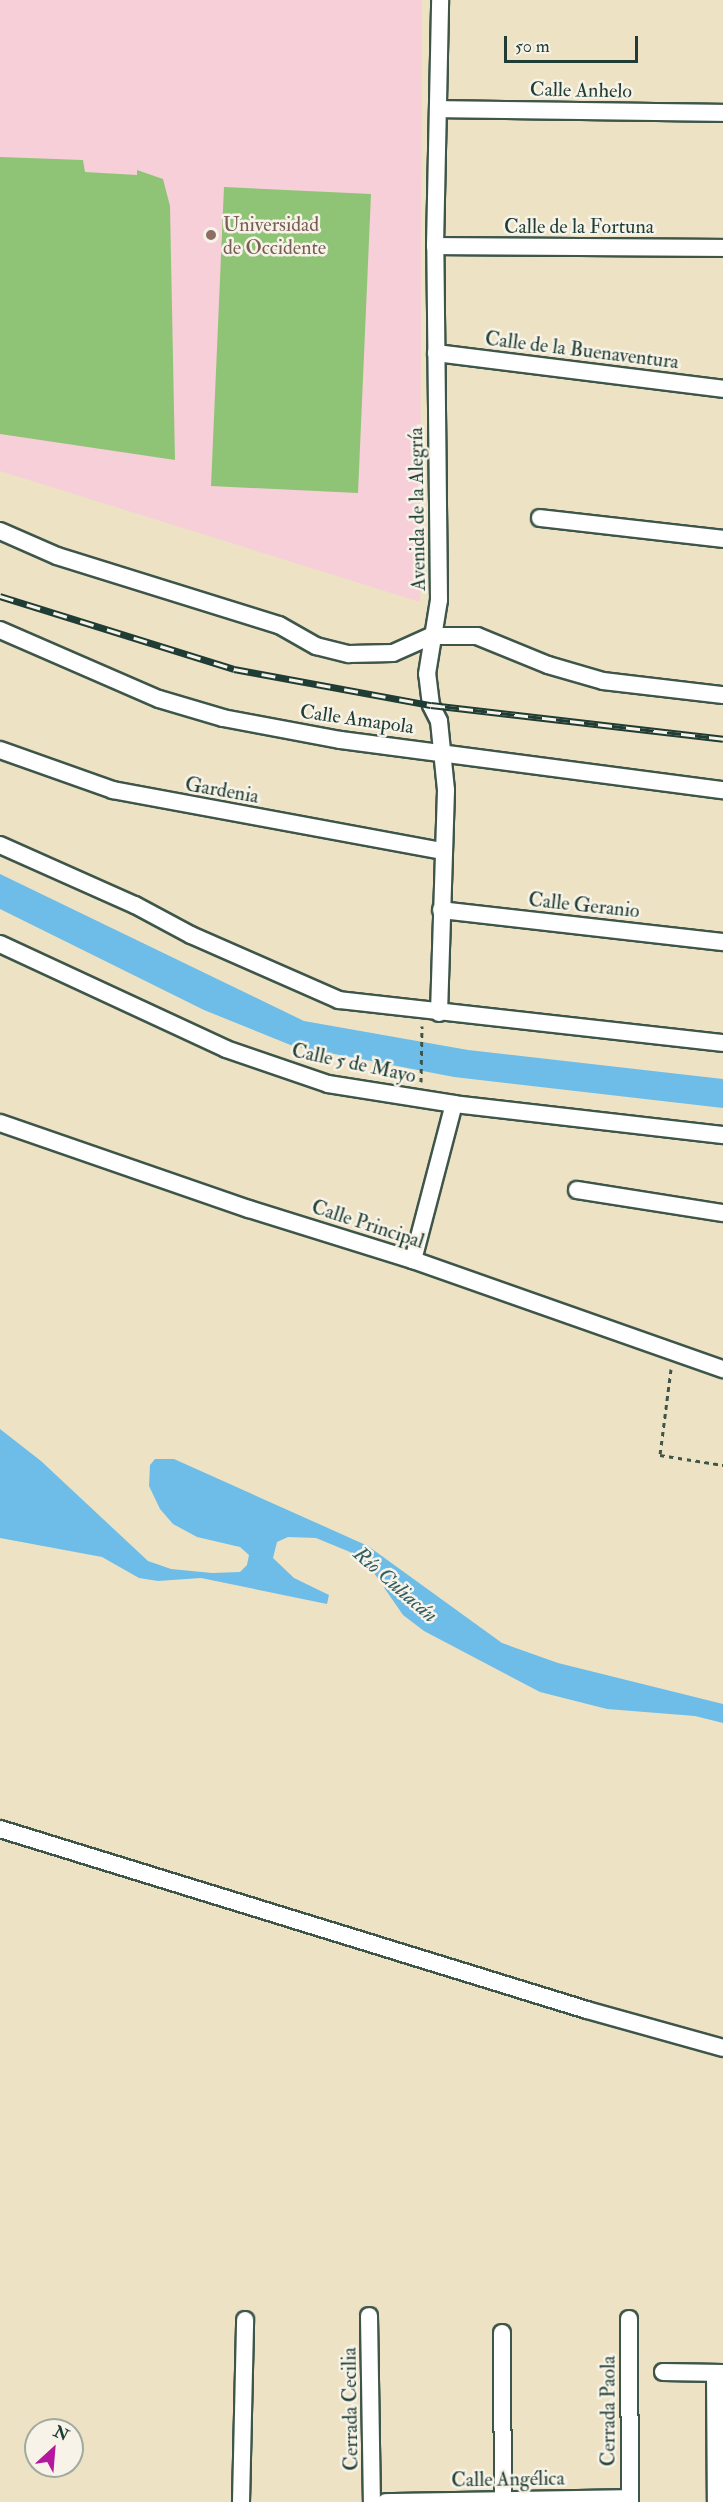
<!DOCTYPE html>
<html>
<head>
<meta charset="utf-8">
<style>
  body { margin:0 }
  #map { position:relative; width:723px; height:2502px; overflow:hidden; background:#eee2c4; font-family:"IM FELL Double Pica",serif }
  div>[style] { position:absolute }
  .built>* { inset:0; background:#f6cfd8 }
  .green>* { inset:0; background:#8fc476 }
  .water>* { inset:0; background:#6dbde8 }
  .path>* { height:3px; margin-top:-1.5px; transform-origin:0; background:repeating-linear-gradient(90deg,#3e564a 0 4.5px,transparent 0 9px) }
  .roads { filter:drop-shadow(2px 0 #3e564a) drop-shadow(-2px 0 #3e564a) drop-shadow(0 2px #3e564a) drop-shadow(0 -2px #3e564a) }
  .street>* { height:16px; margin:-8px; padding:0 8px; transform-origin:8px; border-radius:8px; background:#fff }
  .rail>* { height:7px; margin-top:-3.5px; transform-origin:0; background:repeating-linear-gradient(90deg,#f7f3e8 0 14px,#1f3d34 0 28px); box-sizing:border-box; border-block:2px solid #1f3d34 }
  .dots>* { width:16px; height:16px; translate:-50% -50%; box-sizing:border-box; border:3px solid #f7f3e8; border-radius:50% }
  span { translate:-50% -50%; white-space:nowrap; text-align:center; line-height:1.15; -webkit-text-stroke:5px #f7f3e8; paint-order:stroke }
  .street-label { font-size:20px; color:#1f3d34 }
  .education-label { font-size:20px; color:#785e54 }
  .left { translate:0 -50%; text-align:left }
  .water-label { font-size:21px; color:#325d61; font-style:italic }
  .north { position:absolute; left:24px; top:2418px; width:60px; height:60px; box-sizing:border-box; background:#f7f3e8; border:2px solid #a1aaa0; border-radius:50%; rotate:26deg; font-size:16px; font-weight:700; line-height:24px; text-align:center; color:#1f3d34 }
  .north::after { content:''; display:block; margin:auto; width:21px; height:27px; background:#b5179e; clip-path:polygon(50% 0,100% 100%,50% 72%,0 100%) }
  .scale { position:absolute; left:504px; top:36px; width:134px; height:27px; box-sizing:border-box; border:3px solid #1f3d34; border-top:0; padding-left:8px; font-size:18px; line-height:21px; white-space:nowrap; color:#1f3d34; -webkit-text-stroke:4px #f7f3e8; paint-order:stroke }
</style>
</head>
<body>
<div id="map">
  <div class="built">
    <div style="clip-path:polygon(0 0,422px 0,420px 602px,0 471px)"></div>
  </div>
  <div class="green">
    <div style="clip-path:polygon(0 157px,83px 160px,85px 172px,137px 175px,137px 170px,163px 179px,170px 206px,175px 460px,0 434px)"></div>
    <div style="clip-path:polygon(224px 187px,371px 194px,358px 493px,211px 486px)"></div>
  </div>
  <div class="water">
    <div style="clip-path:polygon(0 874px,304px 1021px,468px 1050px,723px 1079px,723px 1108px,454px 1077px,293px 1046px,204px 1010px,0 909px)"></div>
    <div style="clip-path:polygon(0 1429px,41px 1461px,148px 1561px,171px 1569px,212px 1573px,240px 1572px,247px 1565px,249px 1555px,240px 1547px,197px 1537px,173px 1524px,160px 1509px,149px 1486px,150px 1465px,155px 1459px,174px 1459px,368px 1546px,502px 1643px,558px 1663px,723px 1704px,723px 1723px,695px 1716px,607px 1709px,540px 1692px,424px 1631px,403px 1615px,374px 1573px,350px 1552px,316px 1538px,288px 1537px,277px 1542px,273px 1558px,294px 1578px,329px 1595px,327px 1604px,201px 1578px,158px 1581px,139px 1578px,102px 1557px,0 1538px)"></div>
  </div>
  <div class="path">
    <div style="left:421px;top:1082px;width:56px;rotate:-89deg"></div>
    <div style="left:671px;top:1369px;width:87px;rotate:97.3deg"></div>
    <div style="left:660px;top:1455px;width:64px;rotate:9deg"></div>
  </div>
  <div class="roads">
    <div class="street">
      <div style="left:438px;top:109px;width:285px;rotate:0.8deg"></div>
      <div style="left:435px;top:246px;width:288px;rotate:0.4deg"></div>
      <div style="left:436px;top:353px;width:289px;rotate:7.1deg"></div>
      <div style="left:540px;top:518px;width:184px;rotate:6.5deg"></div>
      <div style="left:0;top:531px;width:62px;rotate:23.7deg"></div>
      <div style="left:57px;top:556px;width:232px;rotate:17.3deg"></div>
      <div style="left:279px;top:625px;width:43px;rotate:29.6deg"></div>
      <div style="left:316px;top:646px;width:34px;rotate:14deg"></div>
      <div style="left:349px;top:654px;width:44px;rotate:-1.3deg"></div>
      <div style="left:393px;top:653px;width:42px;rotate:-24.1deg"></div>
      <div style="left:431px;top:636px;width:46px"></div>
      <div style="left:477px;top:636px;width:77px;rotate:22.2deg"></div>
      <div style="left:548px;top:665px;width:57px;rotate:16.2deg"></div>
      <div style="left:603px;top:681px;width:121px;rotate:6.7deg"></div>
      <div style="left:0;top:630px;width:173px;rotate:23.5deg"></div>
      <div style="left:159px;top:699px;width:67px;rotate:16.5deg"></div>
      <div style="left:223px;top:718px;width:120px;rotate:10.6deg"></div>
      <div style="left:341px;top:740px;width:385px;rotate:7.5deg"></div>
      <div style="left:0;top:750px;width:120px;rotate:19.5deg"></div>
      <div style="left:113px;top:790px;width:335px;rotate:10.5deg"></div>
      <div style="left:0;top:845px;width:148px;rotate:24deg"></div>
      <div style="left:135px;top:905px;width:64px;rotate:28.2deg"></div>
      <div style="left:191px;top:935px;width:162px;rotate:23.7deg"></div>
      <div style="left:339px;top:1000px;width:386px;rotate:6.4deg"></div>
      <div style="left:441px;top:910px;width:284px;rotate:6.5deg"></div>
      <div style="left:0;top:944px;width:249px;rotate:24.9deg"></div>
      <div style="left:226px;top:1049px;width:108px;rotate:18.9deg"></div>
      <div style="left:328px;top:1084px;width:128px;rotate:9deg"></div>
      <div style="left:454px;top:1104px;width:271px;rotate:6.6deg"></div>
      <div style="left:439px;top:1013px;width:223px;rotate:-88.2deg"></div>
      <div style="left:446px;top:790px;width:69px;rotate:-95.8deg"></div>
      <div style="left:439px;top:721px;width:18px;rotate:-117deg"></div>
      <div style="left:431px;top:705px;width:31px;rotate:-97deg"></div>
      <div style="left:427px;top:674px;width:75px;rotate:-80.8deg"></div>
      <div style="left:439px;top:600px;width:354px;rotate:-90.6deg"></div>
      <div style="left:435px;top:246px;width:246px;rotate:-88.8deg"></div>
      <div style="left:0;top:1123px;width:263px;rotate:19.1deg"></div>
      <div style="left:249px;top:1209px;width:172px;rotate:17.3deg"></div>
      <div style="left:413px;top:1260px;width:329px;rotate:19.4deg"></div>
      <div style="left:577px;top:1190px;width:148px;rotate:9deg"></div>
      <div style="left:413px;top:1260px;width:161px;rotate:-75.3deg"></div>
      <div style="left:0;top:1829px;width:614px;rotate:17.14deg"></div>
      <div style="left:587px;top:2010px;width:141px;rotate:15.6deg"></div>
      <div style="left:369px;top:2316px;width:186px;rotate:89.1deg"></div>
      <div style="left:629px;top:2319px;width:183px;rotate:89.7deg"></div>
      <div style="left:502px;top:2333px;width:167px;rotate:89.7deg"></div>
      <div style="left:663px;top:2372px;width:60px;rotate:1deg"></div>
      <div style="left:715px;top:2373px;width:129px;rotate:89.6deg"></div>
      <div style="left:241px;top:2502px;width:182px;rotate:-88.7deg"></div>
      <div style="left:386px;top:2502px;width:244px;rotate:-0.9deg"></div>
    </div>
  </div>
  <div class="rail">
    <div style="left:0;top:596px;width:245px;rotate:17.3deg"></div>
    <div style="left:234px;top:669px;width:200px;rotate:10.4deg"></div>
    <div style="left:431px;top:705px;width:294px;rotate:6.6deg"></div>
  </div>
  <div class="dots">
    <div style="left:211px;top:235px;background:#8d6e63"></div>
  </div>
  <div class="street-label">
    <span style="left:581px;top:90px;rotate:1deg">Calle Anhelo</span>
    <span style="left:579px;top:226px">Calle de la Fortuna</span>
    <span style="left:582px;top:350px;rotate:7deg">Calle de la Buenaventura</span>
    <span style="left:417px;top:509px;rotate:-91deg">Avenida de la Alegría</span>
    <span style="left:357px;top:719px;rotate:8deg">Calle Amapola</span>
    <span style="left:222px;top:790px;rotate:10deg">Gardenia</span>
    <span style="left:584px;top:905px;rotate:6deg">Calle Geranio</span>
    <span style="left:354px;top:1063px;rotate:12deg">Calle 5 de Mayo</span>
    <span style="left:368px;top:1224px;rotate:18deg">Calle Principal</span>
    <span style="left:350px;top:2409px;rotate:-91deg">Cerrada Cecilia</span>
    <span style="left:608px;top:2411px;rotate:-90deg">Cerrada Paola</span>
    <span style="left:508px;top:2479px;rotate:-1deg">Calle Angélica</span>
  </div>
  <div class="education-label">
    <span class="left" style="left:223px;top:236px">Universidad<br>de Occidente</span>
  </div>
  <div class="water-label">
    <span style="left:395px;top:1585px;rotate:41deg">Río Culiacán</span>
  </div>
  <div class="north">N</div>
  <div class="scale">50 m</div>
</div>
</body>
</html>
